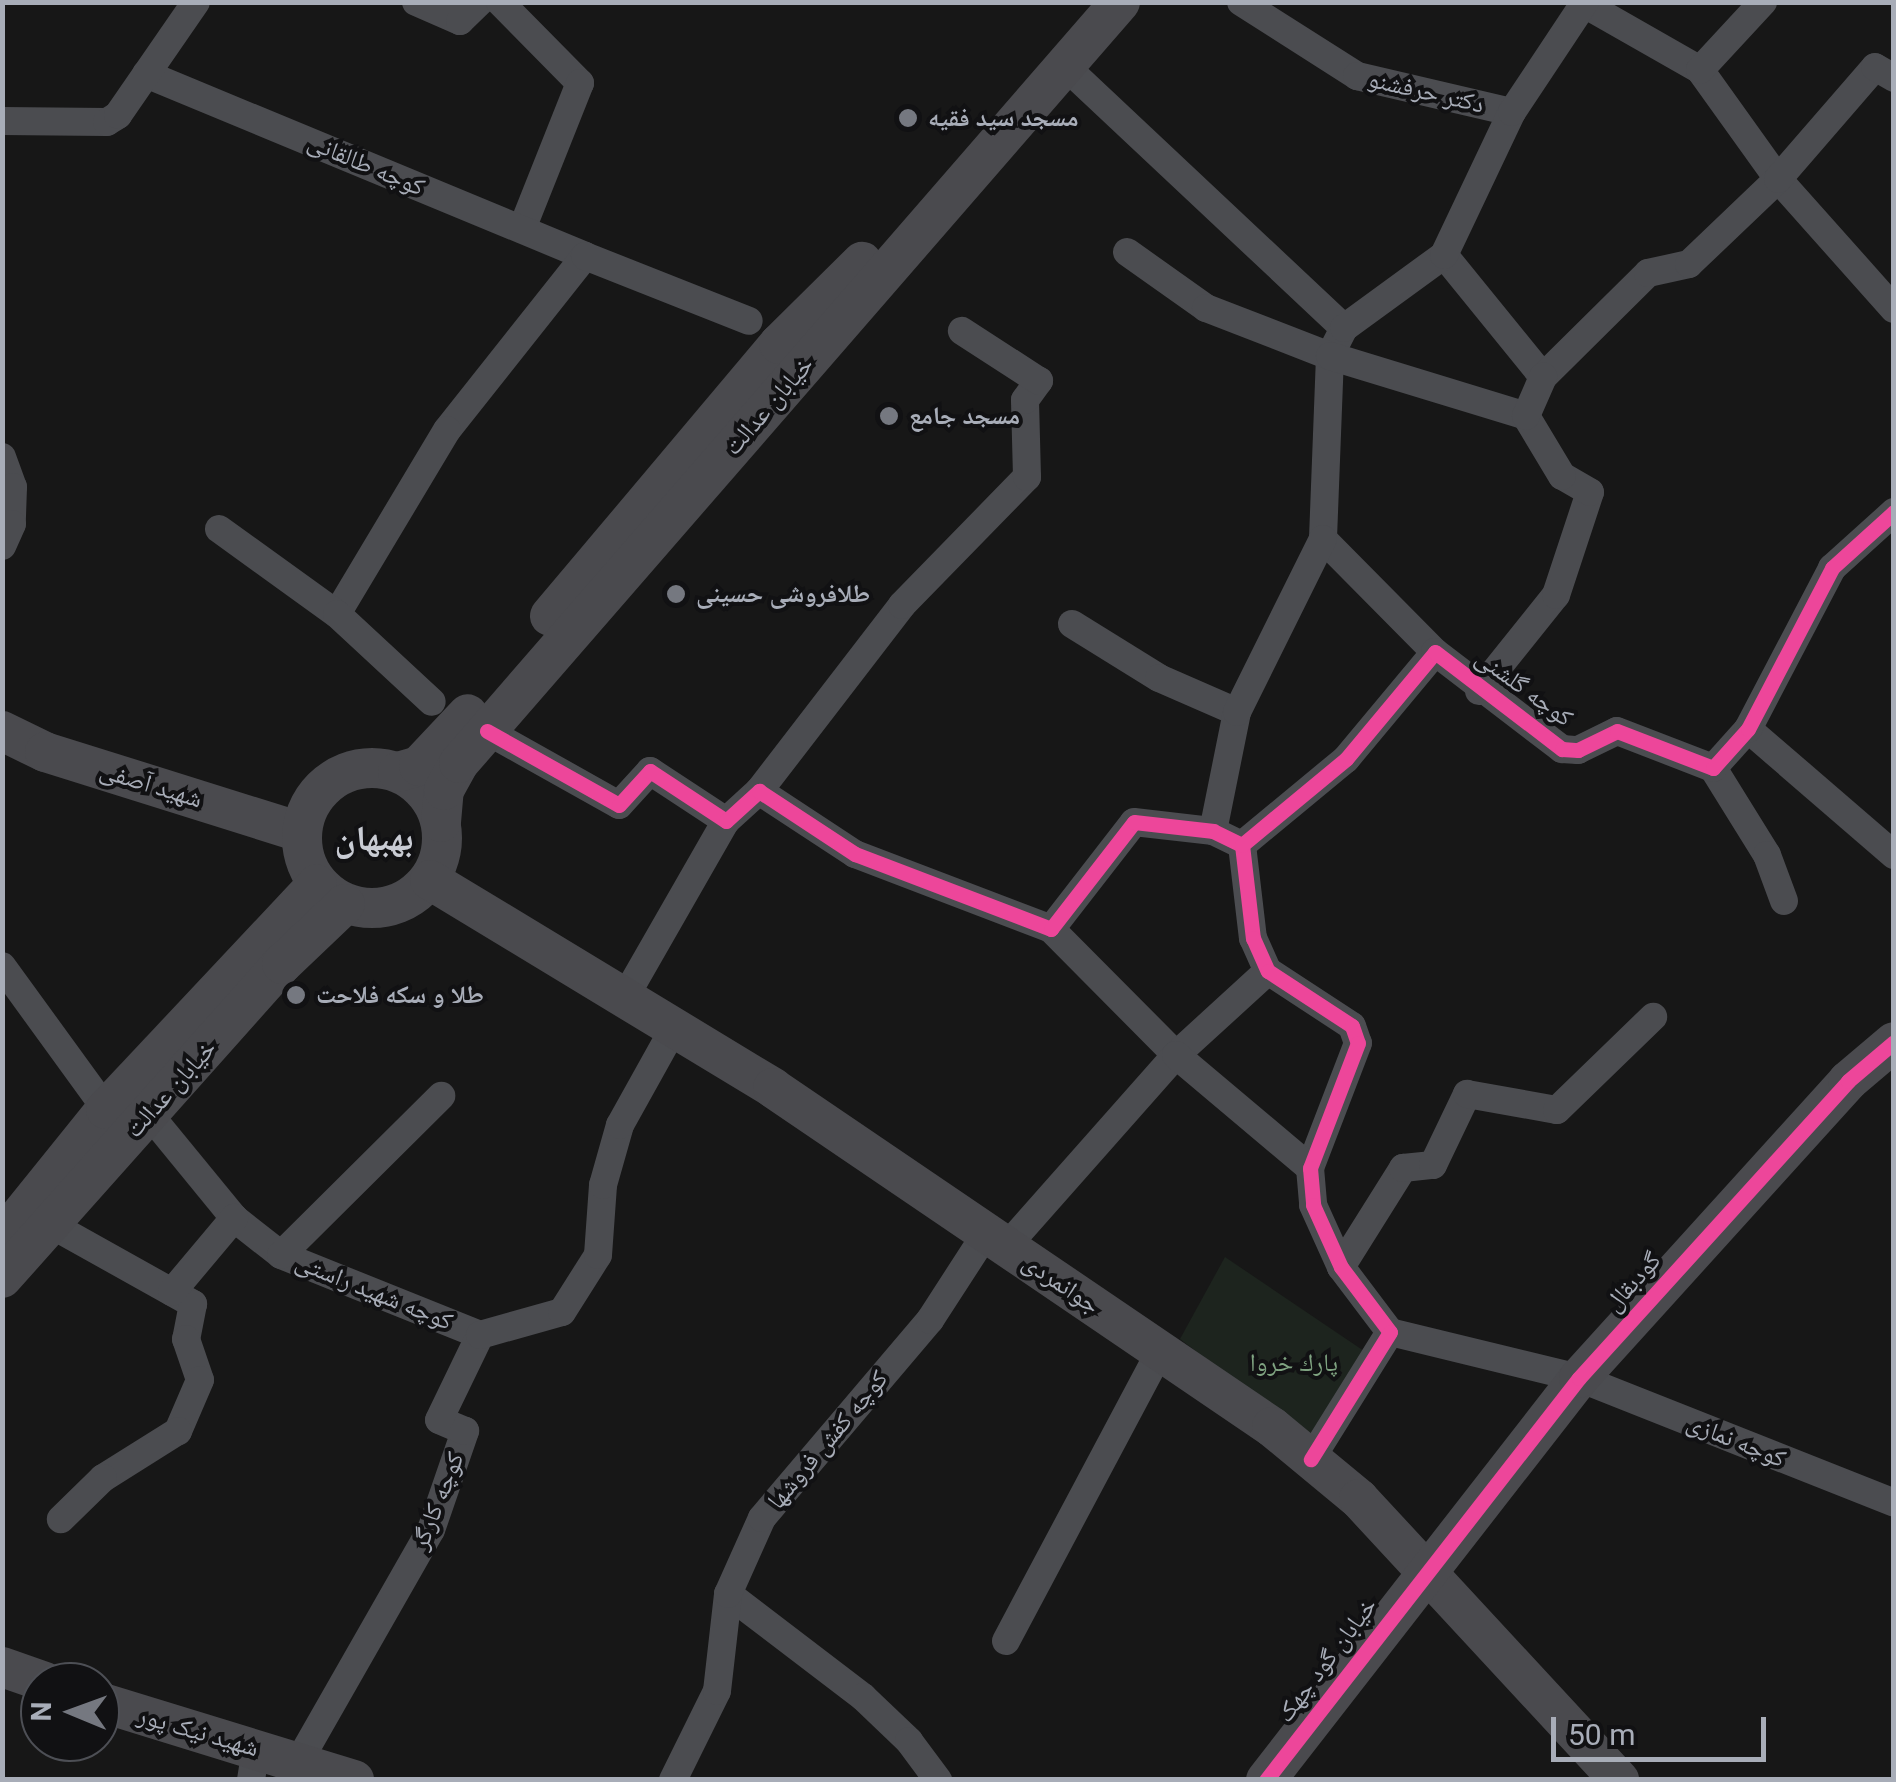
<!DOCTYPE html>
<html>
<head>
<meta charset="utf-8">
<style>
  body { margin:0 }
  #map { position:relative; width:1896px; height:1782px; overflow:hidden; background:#171717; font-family:Roboto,"Noto Naskh Arabic",sans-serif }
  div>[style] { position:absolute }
  .green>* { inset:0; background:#1d241e }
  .street>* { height:28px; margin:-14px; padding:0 14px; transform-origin:14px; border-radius:14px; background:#4b4c50 }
  .secondary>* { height:40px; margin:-20px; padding:0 20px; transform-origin:20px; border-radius:20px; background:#4a4a4e }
  .secondary>.ring { margin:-20px; padding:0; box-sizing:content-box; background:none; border:40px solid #4a4a4e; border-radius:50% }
  .cycleway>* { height:15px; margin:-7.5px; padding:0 7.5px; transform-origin:7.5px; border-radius:7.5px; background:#ed469a }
  .dots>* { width:28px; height:28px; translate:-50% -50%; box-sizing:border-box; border:5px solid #111113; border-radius:50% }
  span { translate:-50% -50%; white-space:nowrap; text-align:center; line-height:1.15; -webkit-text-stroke:8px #111113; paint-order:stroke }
  .street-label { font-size:25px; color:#a8adb8 }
  .poi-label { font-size:25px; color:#a8adb8; font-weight:700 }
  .left { translate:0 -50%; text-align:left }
  .park-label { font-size:25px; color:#7fa381 }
  .district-label { font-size:35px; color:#c9ccd4; font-weight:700 }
  .frame { position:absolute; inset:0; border:5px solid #a8adb8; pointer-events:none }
  .north { position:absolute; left:20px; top:1662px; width:100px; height:100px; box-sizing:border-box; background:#111113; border:2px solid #4d4f55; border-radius:50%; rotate:271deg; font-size:28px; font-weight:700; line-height:40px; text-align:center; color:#a8adb8 }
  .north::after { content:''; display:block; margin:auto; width:35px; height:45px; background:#757880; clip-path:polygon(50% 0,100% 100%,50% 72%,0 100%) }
  .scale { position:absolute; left:1551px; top:1717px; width:215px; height:45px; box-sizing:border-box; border:5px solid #a8adb8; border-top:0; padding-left:12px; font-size:30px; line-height:35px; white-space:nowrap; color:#a8adb8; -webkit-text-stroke:8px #111113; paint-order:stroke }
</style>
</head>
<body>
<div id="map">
  <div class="green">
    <div style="clip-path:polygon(1225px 1257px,1364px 1351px,1309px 1438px,1180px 1339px)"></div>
  </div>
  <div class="street">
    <div style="left:416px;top:2px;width:48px;rotate:23.4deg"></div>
    <div style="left:460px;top:21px;width:28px;rotate:-44deg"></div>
    <div style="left:500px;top:2px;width:114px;rotate:45.4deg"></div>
    <div style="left:580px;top:83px;width:157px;rotate:111.7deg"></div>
    <div style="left:1241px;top:2px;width:138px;rotate:32.5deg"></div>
    <div style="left:1357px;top:76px;width:159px;rotate:13.1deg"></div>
    <div style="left:1581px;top:2px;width:137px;rotate:29.7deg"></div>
    <div style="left:1700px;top:70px;width:134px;rotate:54.4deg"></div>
    <div style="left:1778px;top:179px;width:174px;rotate:48.3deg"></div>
    <div style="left:1065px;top:66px;width:383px;rotate:43.2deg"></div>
    <div style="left:1344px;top:328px;width:31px;rotate:117deg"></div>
    <div style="left:1330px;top:356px;width:183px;rotate:92.2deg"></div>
    <div style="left:1323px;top:539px;width:159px;rotate:45.3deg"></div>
    <div style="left:1700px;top:70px;width:93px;rotate:-47.2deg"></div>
    <div style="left:146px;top:74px;width:475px;rotate:22.5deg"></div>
    <div style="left:585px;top:256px;width:222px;rotate:128.4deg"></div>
    <div style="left:447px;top:430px;width:214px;rotate:120.9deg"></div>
    <div style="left:2px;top:121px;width:105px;rotate:0.5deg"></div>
    <div style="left:107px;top:122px;width:13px;rotate:-32deg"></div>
    <div style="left:118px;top:115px;width:137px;rotate:-55.4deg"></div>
    <div style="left:1127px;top:252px;width:97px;rotate:35.3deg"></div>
    <div style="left:1206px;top:308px;width:133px;rotate:21.2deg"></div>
    <div style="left:1330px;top:356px;width:205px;rotate:17deg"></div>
    <div style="left:1444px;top:255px;width:157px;rotate:50.9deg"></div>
    <div style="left:1543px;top:377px;width:148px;rotate:-44.7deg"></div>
    <div style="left:1648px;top:273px;width:42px;rotate:-12.4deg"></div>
    <div style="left:1689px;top:264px;width:123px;rotate:-43.7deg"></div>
    <div style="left:1778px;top:179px;width:148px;rotate:-49.1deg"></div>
    <div style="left:1875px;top:67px;width:22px;rotate:30deg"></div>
    <div style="left:585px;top:256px;width:176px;rotate:21.6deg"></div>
    <div style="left:1344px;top:328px;width:124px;rotate:-36.1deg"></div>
    <div style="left:1444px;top:255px;width:158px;rotate:-64.6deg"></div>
    <div style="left:1512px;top:112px;width:132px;rotate:-56.4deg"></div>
    <div style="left:2px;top:457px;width:32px;rotate:70deg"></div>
    <div style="left:13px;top:487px;width:37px;rotate:92deg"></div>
    <div style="left:12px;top:524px;width:24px;rotate:114deg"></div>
    <div style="left:219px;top:529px;width:145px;rotate:35.8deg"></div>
    <div style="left:337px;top:614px;width:129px;rotate:42.8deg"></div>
    <div style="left:1072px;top:624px;width:102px;rotate:31.8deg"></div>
    <div style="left:1159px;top:678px;width:85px;rotate:23.6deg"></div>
    <div style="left:1479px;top:691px;width:123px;rotate:-51.3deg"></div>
    <div style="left:1556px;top:595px;width:108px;rotate:-71.7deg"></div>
    <div style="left:1590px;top:492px;width:32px;rotate:-150deg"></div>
    <div style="left:1562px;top:476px;width:70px;rotate:-121deg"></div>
    <div style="left:1526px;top:416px;width:43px;rotate:-66.4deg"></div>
    <div style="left:1748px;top:729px;width:193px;rotate:40.8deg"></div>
    <div style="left:487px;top:731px;width:151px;rotate:29.3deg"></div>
    <div style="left:619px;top:805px;width:46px;rotate:-47.6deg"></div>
    <div style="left:650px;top:771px;width:91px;rotate:33.3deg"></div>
    <div style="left:726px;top:821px;width:45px;rotate:-42.3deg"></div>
    <div style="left:759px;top:791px;width:115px;rotate:33.3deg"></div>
    <div style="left:855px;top:854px;width:210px;rotate:20.9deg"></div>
    <div style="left:1051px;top:929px;width:135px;rotate:-52.2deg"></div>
    <div style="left:1134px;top:822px;width:80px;rotate:6.5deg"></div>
    <div style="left:1213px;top:831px;width:32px;rotate:26deg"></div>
    <div style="left:1242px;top:845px;width:94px;rotate:83.3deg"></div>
    <div style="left:1253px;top:938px;width:36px;rotate:66deg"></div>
    <div style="left:1268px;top:971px;width:100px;rotate:33.2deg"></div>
    <div style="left:1352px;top:1026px;width:18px;rotate:71deg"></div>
    <div style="left:1358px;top:1043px;width:134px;rotate:111deg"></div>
    <div style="left:1310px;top:1168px;width:37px;rotate:85deg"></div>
    <div style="left:1313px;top:1205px;width:68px;rotate:65.7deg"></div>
    <div style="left:1341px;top:1267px;width:81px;rotate:53deg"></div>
    <div style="left:1390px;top:1332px;width:150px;rotate:121.9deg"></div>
    <div style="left:1713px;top:768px;width:102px;rotate:58.2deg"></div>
    <div style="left:1767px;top:855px;width:49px;rotate:69.7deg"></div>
    <div style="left:759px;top:791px;width:235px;rotate:-52.4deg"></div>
    <div style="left:902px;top:605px;width:179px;rotate:-45.7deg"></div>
    <div style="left:1027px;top:477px;width:77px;rotate:-91.5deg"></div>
    <div style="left:1025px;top:400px;width:24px;rotate:-54deg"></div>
    <div style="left:1039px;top:381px;width:92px;rotate:-147deg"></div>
    <div style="left:1213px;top:831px;width:121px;rotate:-78.6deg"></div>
    <div style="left:1237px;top:712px;width:193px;rotate:-63.6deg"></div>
    <div style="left:1242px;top:845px;width:135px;rotate:-39.6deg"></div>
    <div style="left:1346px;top:759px;width:139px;rotate:-50.2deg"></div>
    <div style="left:1435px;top:652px;width:160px;rotate:37.4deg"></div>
    <div style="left:1562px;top:749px;width:16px;rotate:4deg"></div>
    <div style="left:1578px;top:750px;width:43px;rotate:-26deg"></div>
    <div style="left:1617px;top:731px;width:103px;rotate:21.1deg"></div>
    <div style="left:1713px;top:768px;width:52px;rotate:-48.1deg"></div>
    <div style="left:1748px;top:729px;width:182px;rotate:-62.4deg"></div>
    <div style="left:1832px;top:568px;width:84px;rotate:-42.1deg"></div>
    <div style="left:1051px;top:929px;width:177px;rotate:45.2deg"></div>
    <div style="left:1176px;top:1055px;width:125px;rotate:-42.4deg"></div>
    <div style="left:2px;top:966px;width:177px;rotate:54deg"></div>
    <div style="left:625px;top:997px;width:203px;rotate:-60.2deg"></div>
    <div style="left:149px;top:1114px;width:134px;rotate:50.7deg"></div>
    <div style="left:234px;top:1218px;width:60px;rotate:38.2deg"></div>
    <div style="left:281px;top:1255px;width:214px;rotate:21.9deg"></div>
    <div style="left:50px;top:1224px;width:164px;rotate:29.2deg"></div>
    <div style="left:193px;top:1304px;width:36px;rotate:101deg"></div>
    <div style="left:186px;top:1339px;width:43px;rotate:71.1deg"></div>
    <div style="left:200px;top:1380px;width:56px;rotate:113.3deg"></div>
    <div style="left:178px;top:1431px;width:89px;rotate:147.9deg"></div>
    <div style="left:103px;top:1478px;width:59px;rotate:135.7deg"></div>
    <div style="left:1006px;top:1247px;width:256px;rotate:-48.5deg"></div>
    <div style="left:1176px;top:1055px;width:175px;rotate:40.1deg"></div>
    <div style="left:281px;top:1255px;width:226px;rotate:-44.8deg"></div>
    <div style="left:1341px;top:1267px;width:117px;rotate:-57.9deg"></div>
    <div style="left:1403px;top:1168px;width:30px;rotate:-6deg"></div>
    <div style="left:1433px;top:1165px;width:79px;rotate:-64.4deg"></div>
    <div style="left:1467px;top:1094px;width:91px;rotate:10.1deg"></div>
    <div style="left:1557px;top:1110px;width:134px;rotate:-44.1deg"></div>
    <div style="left:172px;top:1292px;width:97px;rotate:-50deg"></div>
    <div style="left:1390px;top:1332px;width:195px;rotate:13.7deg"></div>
    <div style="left:1579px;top:1378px;width:339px;rotate:21.6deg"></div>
    <div style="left:728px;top:1594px;width:170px;rotate:37.3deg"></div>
    <div style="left:863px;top:1697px;width:64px;rotate:43.7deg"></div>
    <div style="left:909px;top:1741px;width:49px;rotate:53.4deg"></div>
    <div style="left:1006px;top:1641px;width:330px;rotate:-62deg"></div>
    <div style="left:299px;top:1761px;width:266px;rotate:-60.3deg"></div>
    <div style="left:431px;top:1530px;width:105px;rotate:-71deg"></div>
    <div style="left:465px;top:1431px;width:28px;rotate:-157deg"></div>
    <div style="left:439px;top:1420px;width:94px;rotate:-64.2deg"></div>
    <div style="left:480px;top:1335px;width:85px;rotate:-15.7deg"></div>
    <div style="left:562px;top:1312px;width:67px;rotate:-57.7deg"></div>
    <div style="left:598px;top:1255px;width:70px;rotate:-85.9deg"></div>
    <div style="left:603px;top:1185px;width:62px;rotate:-74.2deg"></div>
    <div style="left:620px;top:1125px;width:113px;rotate:-60.9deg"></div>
    <div style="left:251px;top:1780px;width:30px;rotate:-81deg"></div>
    <div style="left:673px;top:1780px;width:99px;rotate:-63.7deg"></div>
    <div style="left:717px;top:1691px;width:98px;rotate:-83.5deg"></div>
    <div style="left:728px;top:1594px;width:83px;rotate:-65.9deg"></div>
    <div style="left:762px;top:1518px;width:260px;rotate:-49.7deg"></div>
    <div style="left:930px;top:1320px;width:105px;rotate:-57.1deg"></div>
  </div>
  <div class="secondary">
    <div style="left:550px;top:616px;width:356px;rotate:-49.9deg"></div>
    <div style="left:779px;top:344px;width:117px;rotate:-44.7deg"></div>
    <div style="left:2px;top:731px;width:48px;rotate:26deg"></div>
    <div style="left:45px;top:752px;width:268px;rotate:17.4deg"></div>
    <div class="ring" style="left:302px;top:768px;width:100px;height:100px"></div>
    <div style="left:398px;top:772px;width:22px;rotate:-16deg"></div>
    <div style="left:419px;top:766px;width:71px;rotate:-46.7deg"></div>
    <div style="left:441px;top:822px;width:32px;rotate:-85deg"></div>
    <div style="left:444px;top:790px;width:31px;rotate:-61deg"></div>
    <div style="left:459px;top:763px;width:1008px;rotate:-49.02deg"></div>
    <div style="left:430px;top:880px;width:401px;rotate:31.2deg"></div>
    <div style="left:773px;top:1088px;width:603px;rotate:34.19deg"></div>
    <div style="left:1272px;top:1427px;width:113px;rotate:39.6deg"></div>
    <div style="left:1359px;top:1499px;width:383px;rotate:47.2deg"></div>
    <div style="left:2px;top:1238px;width:166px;rotate:-51.1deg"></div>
    <div style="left:106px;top:1109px;width:308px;rotate:-46.8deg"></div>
    <div style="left:2px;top:1278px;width:421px;rotate:-48.3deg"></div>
    <div style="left:282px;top:964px;width:87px;rotate:-43.6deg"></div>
    <div style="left:2px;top:1667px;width:46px;rotate:19.2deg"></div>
    <div style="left:100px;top:1702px;width:266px;rotate:17.1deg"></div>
    <div style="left:1266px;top:1780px;width:509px;rotate:-52.1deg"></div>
    <div style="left:1579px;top:1378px;width:401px;rotate:-47.8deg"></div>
    <div style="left:1848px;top:1081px;width:60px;rotate:-40.3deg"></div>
  </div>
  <div class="cycleway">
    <div style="left:487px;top:731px;width:151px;rotate:29.3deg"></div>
    <div style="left:619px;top:805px;width:46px;rotate:-47.6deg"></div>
    <div style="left:650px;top:771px;width:91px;rotate:33.3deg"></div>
    <div style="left:726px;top:821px;width:45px;rotate:-42.3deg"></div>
    <div style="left:759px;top:791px;width:115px;rotate:33.3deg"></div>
    <div style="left:855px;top:854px;width:210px;rotate:20.9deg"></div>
    <div style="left:1051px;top:929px;width:135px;rotate:-52.2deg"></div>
    <div style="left:1134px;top:822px;width:80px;rotate:6.5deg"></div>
    <div style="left:1213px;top:831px;width:32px;rotate:26deg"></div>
    <div style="left:1242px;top:845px;width:94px;rotate:83.3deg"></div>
    <div style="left:1253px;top:938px;width:36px;rotate:66deg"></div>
    <div style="left:1268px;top:971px;width:100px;rotate:33.2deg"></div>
    <div style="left:1352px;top:1026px;width:18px;rotate:71deg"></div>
    <div style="left:1358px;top:1043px;width:134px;rotate:111deg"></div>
    <div style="left:1310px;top:1168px;width:37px;rotate:85deg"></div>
    <div style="left:1313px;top:1205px;width:68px;rotate:65.7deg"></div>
    <div style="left:1341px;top:1267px;width:81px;rotate:53deg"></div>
    <div style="left:1390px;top:1332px;width:150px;rotate:121.9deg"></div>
    <div style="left:1242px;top:845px;width:135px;rotate:-39.6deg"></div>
    <div style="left:1346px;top:759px;width:139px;rotate:-50.2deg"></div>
    <div style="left:1435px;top:652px;width:160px;rotate:37.4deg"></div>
    <div style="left:1562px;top:749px;width:16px;rotate:4deg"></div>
    <div style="left:1578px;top:750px;width:43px;rotate:-26deg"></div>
    <div style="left:1617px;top:731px;width:103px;rotate:21.1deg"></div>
    <div style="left:1713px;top:768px;width:52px;rotate:-48.1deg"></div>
    <div style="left:1748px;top:729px;width:182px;rotate:-62.4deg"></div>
    <div style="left:1832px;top:568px;width:84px;rotate:-42.1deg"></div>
    <div style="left:1266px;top:1780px;width:509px;rotate:-52.1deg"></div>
    <div style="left:1579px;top:1378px;width:401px;rotate:-47.8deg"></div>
    <div style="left:1848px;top:1081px;width:60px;rotate:-40.3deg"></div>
  </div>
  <div class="dots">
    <div style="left:908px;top:118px;background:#757880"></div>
    <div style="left:889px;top:416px;background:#757880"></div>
    <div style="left:676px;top:594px;background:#757880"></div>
    <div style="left:296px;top:995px;background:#757880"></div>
  </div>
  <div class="street-label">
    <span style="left:1426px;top:92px;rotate:13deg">دکتر حرفشنو</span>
    <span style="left:366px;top:165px;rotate:23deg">کوچه طالقانی</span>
    <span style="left:769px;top:406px;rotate:-49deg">خیابان عدالت</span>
    <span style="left:1524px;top:688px;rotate:36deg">کوچه گلشنی</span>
    <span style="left:151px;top:785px;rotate:17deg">شهید آصفی</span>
    <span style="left:171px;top:1089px;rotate:-48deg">خیابان عدالت</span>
    <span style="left:1633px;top:1282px;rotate:-48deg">گودبقال</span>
    <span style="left:1061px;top:1284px;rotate:34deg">جوانمردی</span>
    <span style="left:374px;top:1292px;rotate:22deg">کوچه شهید راستی</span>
    <span style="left:828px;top:1440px;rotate:-50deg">کوچه کفش فروشها</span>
    <span style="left:1736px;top:1441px;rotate:22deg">کوچه نمازی</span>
    <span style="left:438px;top:1501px;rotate:-68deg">کوچه کارگر</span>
    <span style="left:1327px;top:1660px;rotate:-53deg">خیابان گود چهک</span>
    <span style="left:198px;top:1732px;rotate:16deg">شهید نیک پور</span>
  </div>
  <div class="poi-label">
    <span class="left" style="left:928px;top:118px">مسجد سید فقیه</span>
    <span class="left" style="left:909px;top:416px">مسجد جامع</span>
    <span class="left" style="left:696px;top:594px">طلافروشی حسینی</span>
    <span class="left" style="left:316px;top:995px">طلا و سکه فلاحت</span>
  </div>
  <div class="park-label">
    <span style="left:1294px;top:1363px">پارك خروا</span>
  </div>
  <div class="district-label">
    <span style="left:374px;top:839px">بهبهان</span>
  </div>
  <div class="frame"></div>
  <div class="north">N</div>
  <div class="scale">50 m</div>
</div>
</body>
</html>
